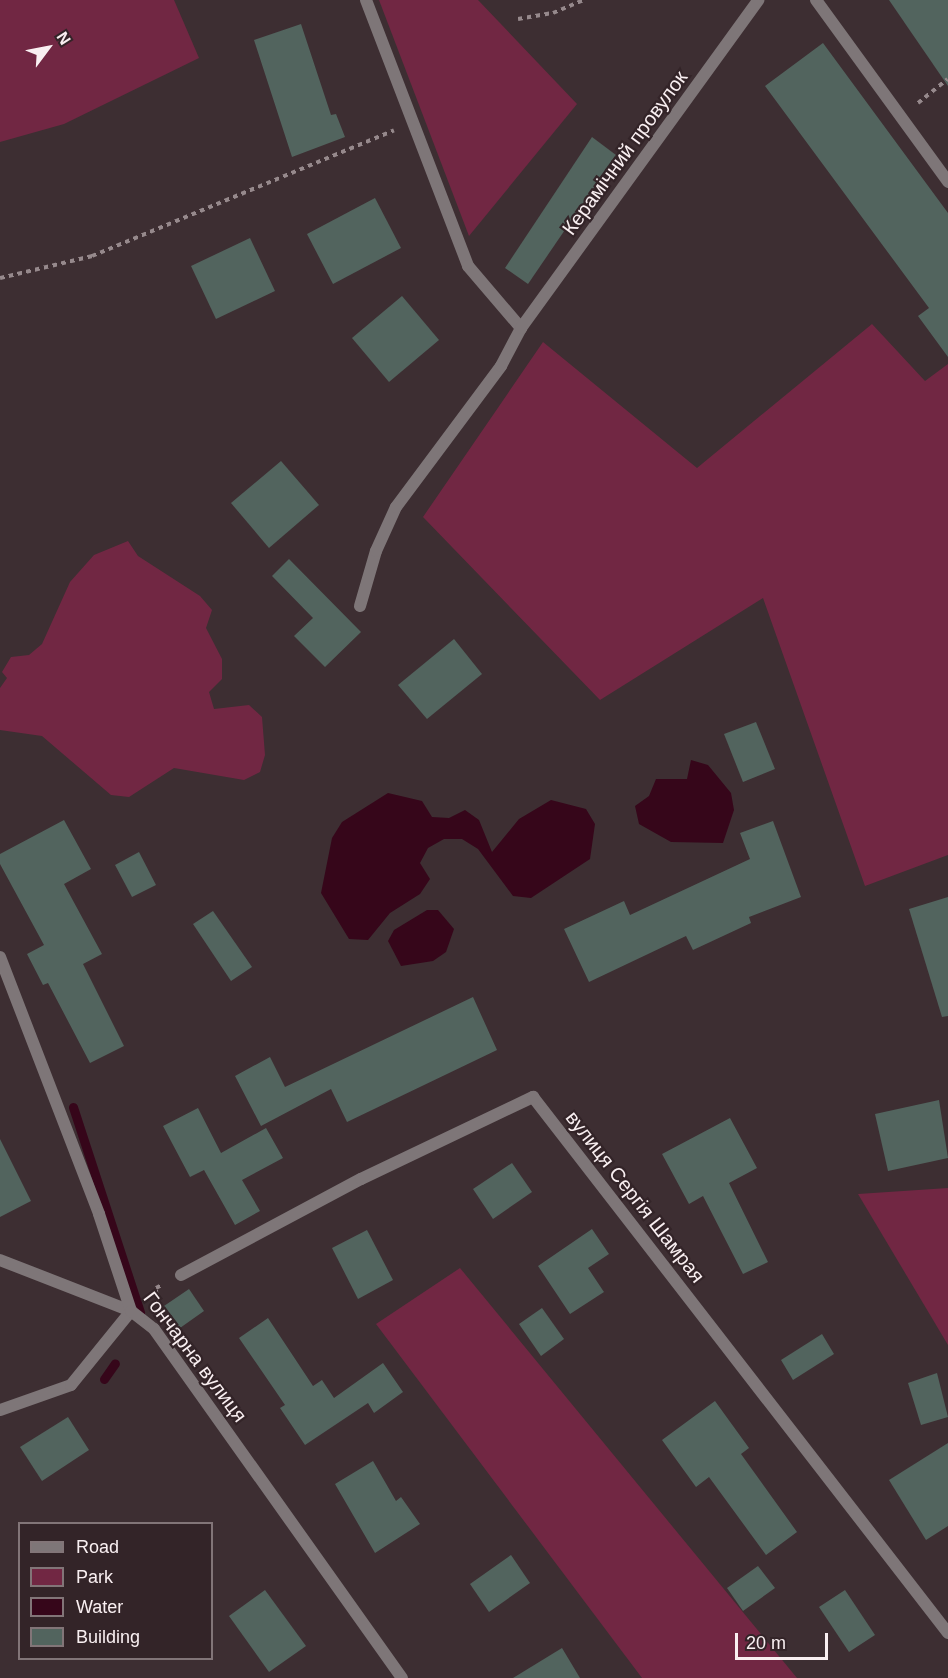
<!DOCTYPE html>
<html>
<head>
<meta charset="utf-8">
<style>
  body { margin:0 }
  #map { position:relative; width:948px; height:1678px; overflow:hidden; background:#3d2e32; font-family:Helvetica,sans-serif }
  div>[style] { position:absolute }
  .green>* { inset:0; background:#712743 }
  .water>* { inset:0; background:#36061a }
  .stream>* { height:9px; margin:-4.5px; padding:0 4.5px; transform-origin:4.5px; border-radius:4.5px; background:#36061a }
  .building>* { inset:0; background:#52645e }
  .path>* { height:4px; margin-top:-2px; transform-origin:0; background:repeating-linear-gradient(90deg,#96898c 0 4.5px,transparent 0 9px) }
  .service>* { height:12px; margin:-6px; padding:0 6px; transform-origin:6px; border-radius:6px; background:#7e7678 }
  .minor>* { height:12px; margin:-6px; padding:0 6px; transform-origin:6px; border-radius:6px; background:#7e7678 }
  .tertiary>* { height:12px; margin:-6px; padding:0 6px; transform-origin:6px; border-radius:6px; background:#7e7678 }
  span { translate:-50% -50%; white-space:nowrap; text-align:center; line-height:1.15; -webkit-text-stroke:4.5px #332428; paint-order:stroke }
  .street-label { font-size:20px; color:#f9eff1 }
  .legend { position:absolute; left:18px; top:1522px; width:195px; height:138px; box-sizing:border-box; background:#332428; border:2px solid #827578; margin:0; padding:8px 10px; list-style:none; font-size:18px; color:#f9eff1 }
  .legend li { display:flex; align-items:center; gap:12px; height:30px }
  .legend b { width:30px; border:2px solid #827578 }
  .north { position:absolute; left:18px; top:18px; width:60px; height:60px; -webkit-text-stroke:4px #332428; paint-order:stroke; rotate:58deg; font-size:16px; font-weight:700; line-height:24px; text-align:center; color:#f9eff1 }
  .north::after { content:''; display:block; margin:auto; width:21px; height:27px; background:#f9eff1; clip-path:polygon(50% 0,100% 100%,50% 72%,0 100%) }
  .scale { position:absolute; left:735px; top:1633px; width:93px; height:27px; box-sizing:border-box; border:3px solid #f9eff1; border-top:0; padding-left:8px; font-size:18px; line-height:21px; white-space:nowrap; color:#f9eff1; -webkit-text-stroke:4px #332428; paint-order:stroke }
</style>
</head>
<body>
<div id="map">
  <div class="green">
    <div style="clip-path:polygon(0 0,174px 0,199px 58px,64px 124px,0 142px)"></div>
    <div style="clip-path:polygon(379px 0,478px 0,577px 104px,469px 236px)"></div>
    <div style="clip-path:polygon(872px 324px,925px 381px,948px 364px,948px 855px,865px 886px,763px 598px,600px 700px,423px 517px,543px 342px,697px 468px)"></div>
    <div style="clip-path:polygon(128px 541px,138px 556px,200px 596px,212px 610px,206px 628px,222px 659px,222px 679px,209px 692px,214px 709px,249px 705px,262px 717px,265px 755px,260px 772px,244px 780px,174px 768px,129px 797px,111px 795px,42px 736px,0 730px,0 688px,7px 678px,2px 672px,11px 657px,29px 655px,42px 644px,70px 582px,94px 555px)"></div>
    <div style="clip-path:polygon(948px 1188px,948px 1345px,858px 1194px)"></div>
    <div style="clip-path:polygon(460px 1268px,797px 1678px,642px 1678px,376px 1324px)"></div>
  </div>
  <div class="water">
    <div style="clip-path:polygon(691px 760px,708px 765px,731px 793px,734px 810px,723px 843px,671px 842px,639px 824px,635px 806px,649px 796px,656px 779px,687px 779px)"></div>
    <div style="clip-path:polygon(388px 793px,422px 801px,432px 817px,449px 818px,465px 810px,479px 820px,492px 852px,519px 819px,551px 800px,586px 809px,595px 824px,590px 859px,531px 898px,513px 896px,478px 849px,462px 839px,444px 839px,428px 848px,420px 863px,430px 879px,420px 894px,390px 913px,368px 940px,349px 939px,321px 893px,332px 838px,342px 822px)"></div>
    <div style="clip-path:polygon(427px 910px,438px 910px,454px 929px,446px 952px,433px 961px,401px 966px,388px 941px,394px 930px)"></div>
  </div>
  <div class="stream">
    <div style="left:73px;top:1107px;width:216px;rotate:71.9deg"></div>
    <div style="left:104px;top:1379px;width:19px;rotate:-55deg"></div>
  </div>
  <div class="building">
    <div style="clip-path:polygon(889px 0,948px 0,948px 86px)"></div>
    <div style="clip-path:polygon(301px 24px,331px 115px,336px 114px,345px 137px,292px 157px,254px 40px)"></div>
    <div style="clip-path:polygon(823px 43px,948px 213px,948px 357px,918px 316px,929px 308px,765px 86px)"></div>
    <div style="clip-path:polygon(592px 137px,616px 155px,528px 284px,505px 268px)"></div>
    <div style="clip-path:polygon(375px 198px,401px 248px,333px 284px,307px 234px)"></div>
    <div style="clip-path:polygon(250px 238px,275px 291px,216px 319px,191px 266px)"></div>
    <div style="clip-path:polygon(402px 296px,439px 340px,389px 382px,352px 338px)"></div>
    <div style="clip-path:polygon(281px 461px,319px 505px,269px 548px,231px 503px)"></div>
    <div style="clip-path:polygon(289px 559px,361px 632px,325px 667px,294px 636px,313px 618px,272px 576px)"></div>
    <div style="clip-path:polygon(454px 639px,482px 674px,427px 719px,398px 685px)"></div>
    <div style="clip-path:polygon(756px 722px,775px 769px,743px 782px,724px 734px)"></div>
    <div style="clip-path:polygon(64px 820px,91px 869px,64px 884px,102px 954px,83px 964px,124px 1046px,90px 1063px,48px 983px,43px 985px,27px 954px,44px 945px,0 864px,0 854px)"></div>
    <div style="clip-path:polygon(773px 821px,801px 897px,749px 917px,751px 923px,693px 950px,686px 936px,589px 982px,564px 929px,624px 901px,630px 915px,750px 859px,740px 833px)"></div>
    <div style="clip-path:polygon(139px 852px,156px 885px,132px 897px,115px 865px)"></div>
    <div style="clip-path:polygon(948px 897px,948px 1016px,942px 1017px,909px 909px)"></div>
    <div style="clip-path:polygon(213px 911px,252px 967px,231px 981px,193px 924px)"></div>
    <div style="clip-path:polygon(473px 997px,497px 1050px,347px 1122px,331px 1089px,261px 1126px,235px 1076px,270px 1057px,285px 1087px)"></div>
    <div style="clip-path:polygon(939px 1100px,948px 1158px,888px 1171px,875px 1114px)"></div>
    <div style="clip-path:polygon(198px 1108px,221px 1153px,266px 1128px,283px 1158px,242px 1180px,260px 1211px,235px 1225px,204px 1170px,190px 1177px,163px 1126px)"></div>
    <div style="clip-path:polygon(730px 1118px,757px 1168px,729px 1183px,768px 1262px,743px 1274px,703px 1196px,689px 1204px,662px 1154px)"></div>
    <div style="clip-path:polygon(0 1139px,31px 1201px,0 1217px)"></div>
    <div style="clip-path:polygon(512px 1163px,532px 1192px,493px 1219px,473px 1189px)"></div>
    <div style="clip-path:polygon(592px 1229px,609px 1254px,588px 1268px,604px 1292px,570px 1314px,538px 1266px)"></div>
    <div style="clip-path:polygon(367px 1230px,393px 1280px,358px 1299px,332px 1248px)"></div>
    <div style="clip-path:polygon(189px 1289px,204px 1311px,180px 1328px,164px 1306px)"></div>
    <div style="clip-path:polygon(542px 1308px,564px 1339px,541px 1356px,519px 1324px)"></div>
    <div style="clip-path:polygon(268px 1318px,313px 1386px,322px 1380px,334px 1398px,383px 1363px,403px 1392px,374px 1413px,368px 1403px,305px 1445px,280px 1408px,285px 1405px,239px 1338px)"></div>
    <div style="clip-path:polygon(822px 1334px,834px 1354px,793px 1380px,781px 1360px)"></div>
    <div style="clip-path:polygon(937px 1373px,948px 1417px,921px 1425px,908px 1383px)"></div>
    <div style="clip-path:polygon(715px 1401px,749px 1448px,741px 1454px,797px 1532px,766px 1555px,709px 1477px,696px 1487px,662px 1440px)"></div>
    <div style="clip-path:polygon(68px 1417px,89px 1450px,42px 1481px,20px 1447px)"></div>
    <div style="clip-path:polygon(948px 1443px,948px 1526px,926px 1540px,889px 1480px)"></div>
    <div style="clip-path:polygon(373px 1461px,396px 1501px,401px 1497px,420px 1524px,375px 1553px,335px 1484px)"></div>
    <div style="clip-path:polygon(511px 1555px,530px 1583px,489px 1612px,470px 1584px)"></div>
    <div style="clip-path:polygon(758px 1566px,775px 1588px,743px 1611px,727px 1588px)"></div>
    <div style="clip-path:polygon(265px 1590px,306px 1646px,269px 1672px,229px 1616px)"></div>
    <div style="clip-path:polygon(845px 1590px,875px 1635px,849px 1652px,819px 1607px)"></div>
    <div style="clip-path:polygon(562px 1648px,580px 1678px,513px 1678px)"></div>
  </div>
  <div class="path">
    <div style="left:518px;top:19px;width:36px;rotate:-10deg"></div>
    <div style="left:553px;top:13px;width:34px;rotate:-23deg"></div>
    <div style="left:918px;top:103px;width:38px;rotate:-39deg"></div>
    <div style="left:0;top:278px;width:95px;rotate:-13.4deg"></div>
    <div style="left:92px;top:256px;width:327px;rotate:-22.6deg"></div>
    <div style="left:157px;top:1304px;width:16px;rotate:-94deg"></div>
    <div style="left:156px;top:1288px;width:7px;rotate:-27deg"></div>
  </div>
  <div class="service">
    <div style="left:816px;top:0;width:225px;rotate:54deg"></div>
    <div style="left:0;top:1260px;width:141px;rotate:21.3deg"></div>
  </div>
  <div class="minor">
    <div style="left:366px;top:0;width:285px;rotate:69deg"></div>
    <div style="left:468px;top:266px;width:82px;rotate:49.5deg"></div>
    <div style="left:360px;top:606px;width:57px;rotate:-73.8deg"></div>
    <div style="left:376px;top:551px;width:48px;rotate:-65.6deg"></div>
    <div style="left:396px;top:507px;width:176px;rotate:-53.3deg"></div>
    <div style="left:501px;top:366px;width:43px;rotate:-62.2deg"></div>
    <div style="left:521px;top:328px;width:405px;rotate:-54.1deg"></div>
    <div style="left:181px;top:1275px;width:204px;rotate:-28.1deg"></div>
    <div style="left:361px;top:1179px;width:191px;rotate:-25.5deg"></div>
    <div style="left:533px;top:1097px;width:678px;rotate:52.25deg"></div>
    <div style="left:0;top:1410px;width:75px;rotate:-19.4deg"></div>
    <div style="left:71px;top:1385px;width:95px;rotate:-51deg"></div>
  </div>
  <div class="tertiary">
    <div style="left:0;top:957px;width:275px;rotate:68.9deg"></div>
    <div style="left:99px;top:1214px;width:102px;rotate:71.7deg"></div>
    <div style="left:131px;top:1311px;width:29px;rotate:38deg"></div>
    <div style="left:154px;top:1329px;width:428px;rotate:54.6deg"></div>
  </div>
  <div class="street-label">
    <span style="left:625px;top:153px;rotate:-54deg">Керамічний провулок</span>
    <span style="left:635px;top:1197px;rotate:52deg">вулиця Сергія Шамрая</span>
    <span style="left:195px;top:1357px;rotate:53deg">Гончарна вулиця</span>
  </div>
  <ul class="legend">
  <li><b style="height:8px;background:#7e7678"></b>Road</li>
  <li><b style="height:16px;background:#712743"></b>Park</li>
  <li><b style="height:16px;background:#36061a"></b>Water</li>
  <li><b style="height:16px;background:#52645e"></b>Building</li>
  </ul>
  <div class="north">N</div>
  <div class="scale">20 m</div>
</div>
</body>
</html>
